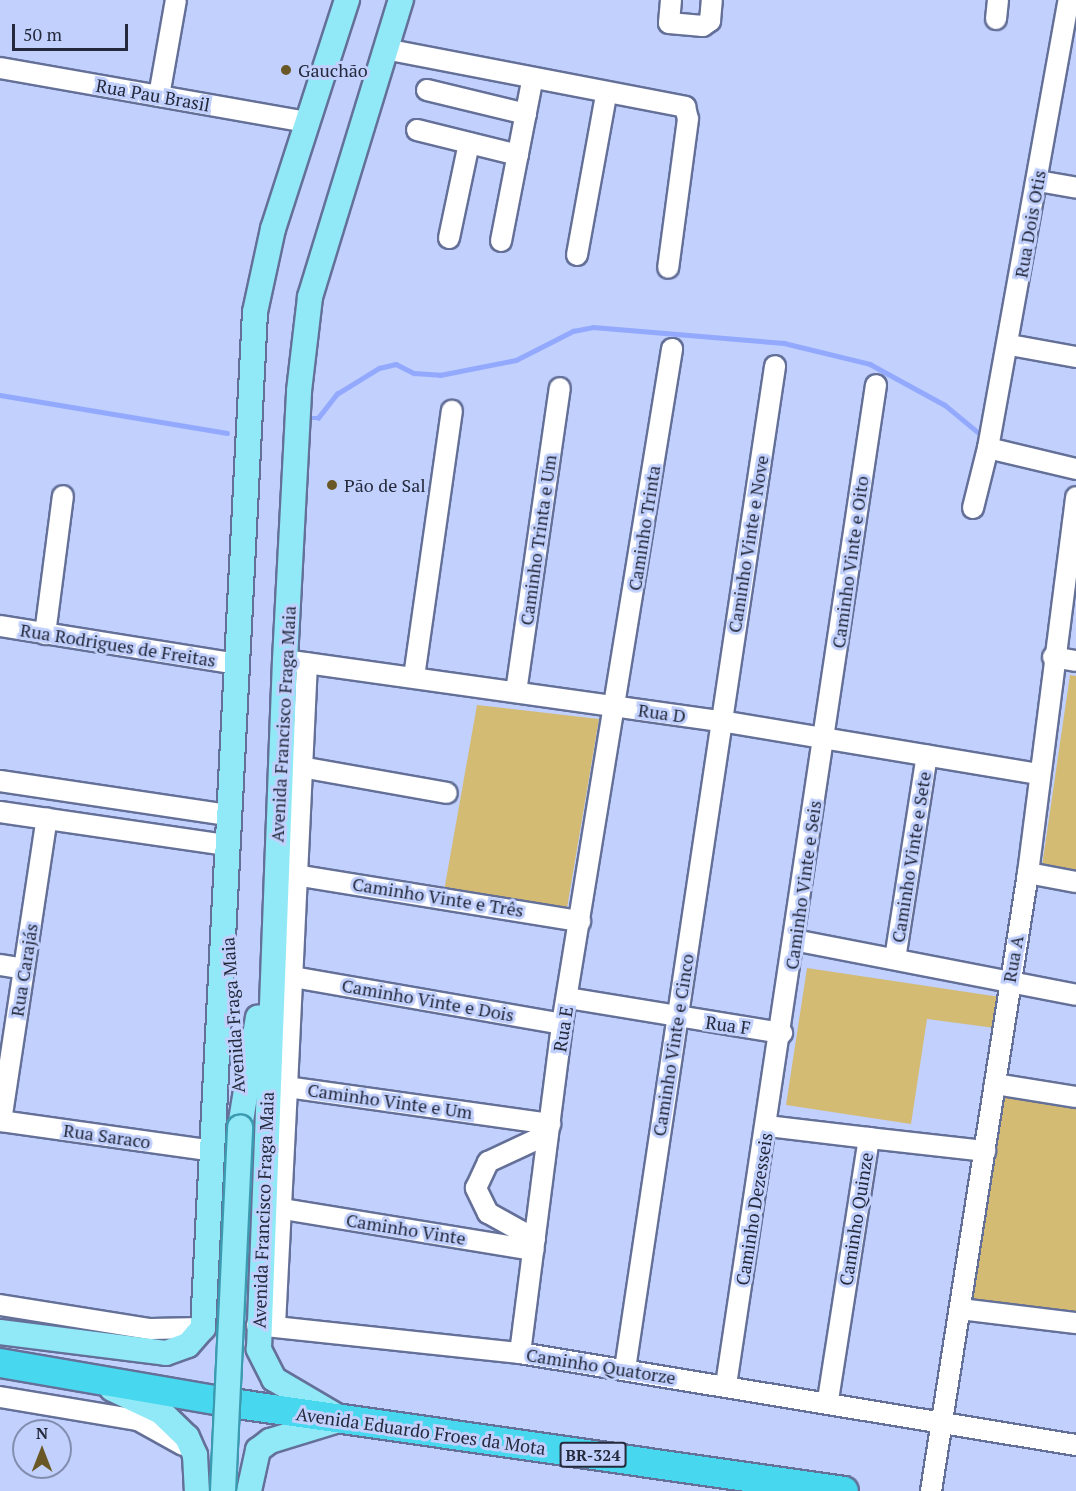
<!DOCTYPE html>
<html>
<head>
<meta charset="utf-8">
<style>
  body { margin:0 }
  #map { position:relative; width:1076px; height:1491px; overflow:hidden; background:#c1d0fd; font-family:"PT Serif",serif }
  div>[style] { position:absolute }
  .green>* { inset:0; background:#d4bb73 }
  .stream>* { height:4.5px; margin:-2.25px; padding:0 2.25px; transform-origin:2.25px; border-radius:2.25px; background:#92a9fd }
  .roads { filter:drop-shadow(2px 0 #647098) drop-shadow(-2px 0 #647098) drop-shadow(0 2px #647098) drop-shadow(0 -2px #647098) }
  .minor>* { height:20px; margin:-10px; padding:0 10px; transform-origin:10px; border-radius:10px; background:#fff }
  .major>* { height:24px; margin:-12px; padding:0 12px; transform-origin:12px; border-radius:12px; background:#91e8f6 }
  .highway>* { height:28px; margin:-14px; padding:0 14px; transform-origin:14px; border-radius:14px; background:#47d8f0 }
  .bridges { filter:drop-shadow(2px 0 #3b9bb1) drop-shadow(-2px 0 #3b9bb1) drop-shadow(0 2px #3b9bb1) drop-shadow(0 -2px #3b9bb1) }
  .major-bridge>* { height:24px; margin:-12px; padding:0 12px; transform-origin:12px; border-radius:12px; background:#91e8f6 }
  .dots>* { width:16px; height:16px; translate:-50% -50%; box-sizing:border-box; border:3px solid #c1d0fd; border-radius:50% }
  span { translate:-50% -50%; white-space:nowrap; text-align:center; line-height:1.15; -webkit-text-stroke:6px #c1d0fd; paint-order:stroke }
  .shield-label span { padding:2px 4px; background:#c1d0fd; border:2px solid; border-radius:4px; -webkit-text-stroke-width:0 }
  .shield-label { font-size:16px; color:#24293b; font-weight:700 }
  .poi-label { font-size:18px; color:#24293b }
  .left { translate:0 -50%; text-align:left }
  .street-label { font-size:18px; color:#24293b }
  .north { position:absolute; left:12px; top:1419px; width:60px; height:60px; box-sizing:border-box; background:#c1d0fd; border:2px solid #828daf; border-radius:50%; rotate:0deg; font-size:16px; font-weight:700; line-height:24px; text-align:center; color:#24293b }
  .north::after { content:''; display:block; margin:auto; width:21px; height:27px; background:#695826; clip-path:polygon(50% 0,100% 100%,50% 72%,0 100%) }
  .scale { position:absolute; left:12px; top:24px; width:116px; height:27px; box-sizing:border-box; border:3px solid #24293b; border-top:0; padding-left:8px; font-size:18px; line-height:21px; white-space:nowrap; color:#24293b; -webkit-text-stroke:4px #c1d0fd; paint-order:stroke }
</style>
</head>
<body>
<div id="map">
  <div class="green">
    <div style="clip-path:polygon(1070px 675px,1076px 676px,1076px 871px,1042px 866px)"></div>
    <div style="clip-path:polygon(477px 705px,599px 719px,567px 908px,444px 891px)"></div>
    <div style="clip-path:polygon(807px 968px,1000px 997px,995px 1028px,927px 1019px,911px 1124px,786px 1105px)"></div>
    <div style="clip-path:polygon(1003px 1095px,1076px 1106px,1076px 1316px,969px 1300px)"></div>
  </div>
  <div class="stream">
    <div style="left:0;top:395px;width:230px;rotate:9.5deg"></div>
    <div style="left:308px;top:418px;width:10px"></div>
    <div style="left:318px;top:418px;width:31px;rotate:-52deg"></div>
    <div style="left:337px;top:394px;width:49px;rotate:-31.8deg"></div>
    <div style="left:379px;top:368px;width:17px;rotate:-13deg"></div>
    <div style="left:396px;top:364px;width:20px;rotate:27deg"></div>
    <div style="left:414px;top:373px;width:26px;rotate:4deg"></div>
    <div style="left:440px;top:375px;width:77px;rotate:-11.2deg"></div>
    <div style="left:516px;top:360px;width:64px;rotate:-27deg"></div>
    <div style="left:573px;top:331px;width:20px;rotate:-11deg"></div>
    <div style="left:593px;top:327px;width:192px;rotate:4.8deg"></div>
    <div style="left:784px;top:343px;width:89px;rotate:13.7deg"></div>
    <div style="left:870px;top:364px;width:85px;rotate:28.7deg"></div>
    <div style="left:945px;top:405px;width:52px;rotate:39.5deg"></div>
  </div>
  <div class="roads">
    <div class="minor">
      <div style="left:671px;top:0;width:23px;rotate:95deg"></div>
      <div style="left:669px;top:23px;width:34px;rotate:5deg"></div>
      <div style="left:703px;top:26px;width:9px;rotate:-36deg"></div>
      <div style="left:710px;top:21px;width:21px;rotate:-85deg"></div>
      <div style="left:996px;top:19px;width:19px;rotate:-84deg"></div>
      <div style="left:385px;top:49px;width:306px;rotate:10.9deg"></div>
      <div style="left:685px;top:107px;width:12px;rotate:76deg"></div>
      <div style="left:688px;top:119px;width:150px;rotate:97.6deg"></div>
      <div style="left:0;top:68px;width:312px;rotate:10deg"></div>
      <div style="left:427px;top:90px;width:102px;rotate:13.6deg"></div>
      <div style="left:159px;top:96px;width:97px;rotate:-80deg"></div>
      <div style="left:417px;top:130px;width:104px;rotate:13.9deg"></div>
      <div style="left:1038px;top:181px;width:39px;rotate:10deg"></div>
      <div style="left:449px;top:238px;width:97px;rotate:-78.1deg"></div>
      <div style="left:501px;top:241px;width:163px;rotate:-79deg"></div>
      <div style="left:577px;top:255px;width:163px;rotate:-79.7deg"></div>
      <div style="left:1010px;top:345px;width:67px;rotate:10.3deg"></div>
      <div style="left:988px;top:448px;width:455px;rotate:-79.8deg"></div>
      <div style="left:973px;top:508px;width:62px;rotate:-76deg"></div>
      <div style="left:988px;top:448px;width:90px;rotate:13.4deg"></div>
      <div style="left:0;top:626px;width:239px;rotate:9.1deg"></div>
      <div style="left:45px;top:634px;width:139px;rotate:-82.6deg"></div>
      <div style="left:1053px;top:657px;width:23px;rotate:10deg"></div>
      <div style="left:285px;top:660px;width:440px;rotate:8deg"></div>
      <div style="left:721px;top:721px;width:320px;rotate:9.5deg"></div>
      <div style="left:414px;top:677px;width:269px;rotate:-81.9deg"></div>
      <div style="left:516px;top:692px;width:307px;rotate:-81.8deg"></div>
      <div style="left:301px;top:767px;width:148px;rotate:10.1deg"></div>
      <div style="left:0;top:781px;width:230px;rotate:8.5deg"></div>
      <div style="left:0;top:812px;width:229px;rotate:8.3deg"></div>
      <div style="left:1028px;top:873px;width:49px;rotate:10.6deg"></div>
      <div style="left:295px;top:875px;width:289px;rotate:9.2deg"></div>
      <div style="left:794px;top:940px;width:287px;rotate:11deg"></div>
      <div style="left:895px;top:959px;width:206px;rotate:-81.1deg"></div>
      <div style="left:0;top:965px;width:24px;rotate:9deg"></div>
      <div style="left:293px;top:977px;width:273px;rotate:9.9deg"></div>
      <div style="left:568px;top:998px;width:217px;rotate:9.3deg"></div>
      <div style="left:995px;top:1084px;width:82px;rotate:9.1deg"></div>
      <div style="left:287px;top:1087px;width:424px;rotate:-87.3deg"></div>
      <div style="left:0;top:1121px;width:216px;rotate:8deg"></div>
      <div style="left:1px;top:1121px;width:306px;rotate:-81.4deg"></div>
      <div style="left:768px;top:1126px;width:102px;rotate:6.8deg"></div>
      <div style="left:869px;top:1138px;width:266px;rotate:98.9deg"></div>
      <div style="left:869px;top:1138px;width:117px;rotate:6.4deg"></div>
      <div style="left:277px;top:1208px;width:260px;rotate:9.3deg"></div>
      <div style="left:535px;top:1239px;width:54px;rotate:-151deg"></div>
      <div style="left:488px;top:1213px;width:28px;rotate:-116deg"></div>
      <div style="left:476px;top:1188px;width:29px;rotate:-65deg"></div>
      <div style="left:488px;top:1162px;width:66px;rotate:-25deg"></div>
      <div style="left:0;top:1305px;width:152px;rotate:9.1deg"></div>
      <div style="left:150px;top:1329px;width:53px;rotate:-1.1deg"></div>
      <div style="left:960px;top:1309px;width:117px;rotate:6.9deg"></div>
      <div style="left:257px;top:1325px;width:264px;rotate:6.1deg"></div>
      <div style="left:520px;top:1353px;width:564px;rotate:9.4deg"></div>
      <div style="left:275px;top:1325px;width:238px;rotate:-87.1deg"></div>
      <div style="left:287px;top:1087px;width:266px;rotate:8deg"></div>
      <div style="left:520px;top:1353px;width:332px;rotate:-82.7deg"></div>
      <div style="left:562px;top:1024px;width:684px;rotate:-80.74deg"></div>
      <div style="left:625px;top:1369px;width:1014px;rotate:-81.49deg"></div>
      <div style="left:726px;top:1385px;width:1011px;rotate:-81.47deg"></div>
      <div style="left:0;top:1397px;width:140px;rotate:9.5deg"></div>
      <div style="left:138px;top:1420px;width:51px;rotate:29.1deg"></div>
      <div style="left:931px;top:1491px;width:626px;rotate:-81.08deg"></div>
      <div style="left:1028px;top:873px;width:379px;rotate:-82.7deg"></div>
    </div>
    <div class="major">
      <div style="left:240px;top:1127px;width:111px;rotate:-80.7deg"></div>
      <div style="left:0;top:1332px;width:167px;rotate:7.2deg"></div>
      <div style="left:166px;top:1353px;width:23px;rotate:-20deg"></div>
      <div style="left:188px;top:1345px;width:23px;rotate:-49deg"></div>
      <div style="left:203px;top:1328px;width:1017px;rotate:-87.07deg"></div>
      <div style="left:255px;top:312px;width:85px;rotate:-77.8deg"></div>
      <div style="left:273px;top:229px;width:241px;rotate:-72.1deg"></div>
      <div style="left:112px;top:1389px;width:54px;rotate:25.1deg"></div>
      <div style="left:161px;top:1412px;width:36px;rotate:44deg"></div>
      <div style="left:187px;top:1437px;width:20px;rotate:66deg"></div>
      <div style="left:195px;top:1455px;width:36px;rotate:87deg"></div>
      <div style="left:335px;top:1415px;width:71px;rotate:-149.5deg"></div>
      <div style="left:274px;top:1379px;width:34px;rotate:-117deg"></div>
      <div style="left:259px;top:1349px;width:689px;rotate:-87.84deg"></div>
      <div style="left:285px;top:660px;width:269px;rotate:-87deg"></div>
      <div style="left:299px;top:391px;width:95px;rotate:-83.3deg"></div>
      <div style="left:310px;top:297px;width:311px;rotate:-73deg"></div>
      <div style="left:249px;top:1491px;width:42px;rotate:-77.6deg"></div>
      <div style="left:258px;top:1450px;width:15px;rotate:-37deg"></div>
      <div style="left:270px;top:1441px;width:75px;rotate:-17deg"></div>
    </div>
    <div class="highway">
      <div style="left:0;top:1363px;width:242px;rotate:9.8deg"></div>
      <div style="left:238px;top:1404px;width:612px;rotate:8.17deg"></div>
    </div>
  </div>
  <div class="bridges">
    <div class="major-bridge">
      <div style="left:223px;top:1491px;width:364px;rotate:-87.3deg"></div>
    </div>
  </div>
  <div class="dots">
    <div style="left:286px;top:70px;background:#695826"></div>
    <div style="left:332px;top:485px;background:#695826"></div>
  </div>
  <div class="shield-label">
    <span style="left:593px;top:1455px">BR-324</span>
  </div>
  <div class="poi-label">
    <span class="left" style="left:298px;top:70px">Gauchão</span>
    <span class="left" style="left:344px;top:485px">Pão de Sal</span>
  </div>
  <div class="street-label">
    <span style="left:153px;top:95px;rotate:10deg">Rua Pau Brasil</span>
    <span style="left:1030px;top:224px;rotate:-80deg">Rua Dois Otis</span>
    <span style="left:644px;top:528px;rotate:-81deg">Caminho Trinta</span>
    <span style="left:538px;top:540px;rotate:-82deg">Caminho Trinta e Um</span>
    <span style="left:748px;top:544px;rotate:-81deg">Caminho Vinte e Nove</span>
    <span style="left:850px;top:562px;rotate:-82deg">Caminho Vinte e Oito</span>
    <span style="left:118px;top:645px;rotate:9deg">Rua Rodrigues de Freitas</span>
    <span style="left:662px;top:713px;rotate:8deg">Rua D</span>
    <span style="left:283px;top:724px;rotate:-87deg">Avenida Francisco Fraga Maia</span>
    <span style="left:911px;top:857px;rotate:-81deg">Caminho Vinte e Sete</span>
    <span style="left:803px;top:885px;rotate:-82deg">Caminho Vinte e Seis</span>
    <span style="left:438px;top:897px;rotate:9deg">Caminho Vinte e Três</span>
    <span style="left:1013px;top:959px;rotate:-80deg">Rua A</span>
    <span style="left:24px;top:970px;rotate:-81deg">Rua Carajás</span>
    <span style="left:428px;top:1000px;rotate:10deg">Caminho Vinte e Dois</span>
    <span style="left:233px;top:1015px;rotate:-94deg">Avenida Fraga Maia</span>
    <span style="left:728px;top:1025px;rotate:8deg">Rua F</span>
    <span style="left:563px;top:1029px;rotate:-81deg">Rua E</span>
    <span style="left:673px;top:1045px;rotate:-81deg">Caminho Vinte e Cinco</span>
    <span style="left:390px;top:1101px;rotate:8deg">Caminho Vinte e Um</span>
    <span style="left:107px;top:1136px;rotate:8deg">Rua Saraco</span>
    <span style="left:754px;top:1209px;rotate:-81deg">Caminho Dezesseis</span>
    <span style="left:263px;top:1210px;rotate:-88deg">Avenida Francisco Fraga Maia</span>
    <span style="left:856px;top:1219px;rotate:-81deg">Caminho Quinze</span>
    <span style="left:406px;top:1229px;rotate:9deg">Caminho Vinte</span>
    <span style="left:601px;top:1366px;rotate:9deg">Caminho Quatorze</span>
    <span style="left:421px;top:1431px;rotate:8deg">Avenida Eduardo Froes da Mota</span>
  </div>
  <div class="north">N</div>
  <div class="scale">50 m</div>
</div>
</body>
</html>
